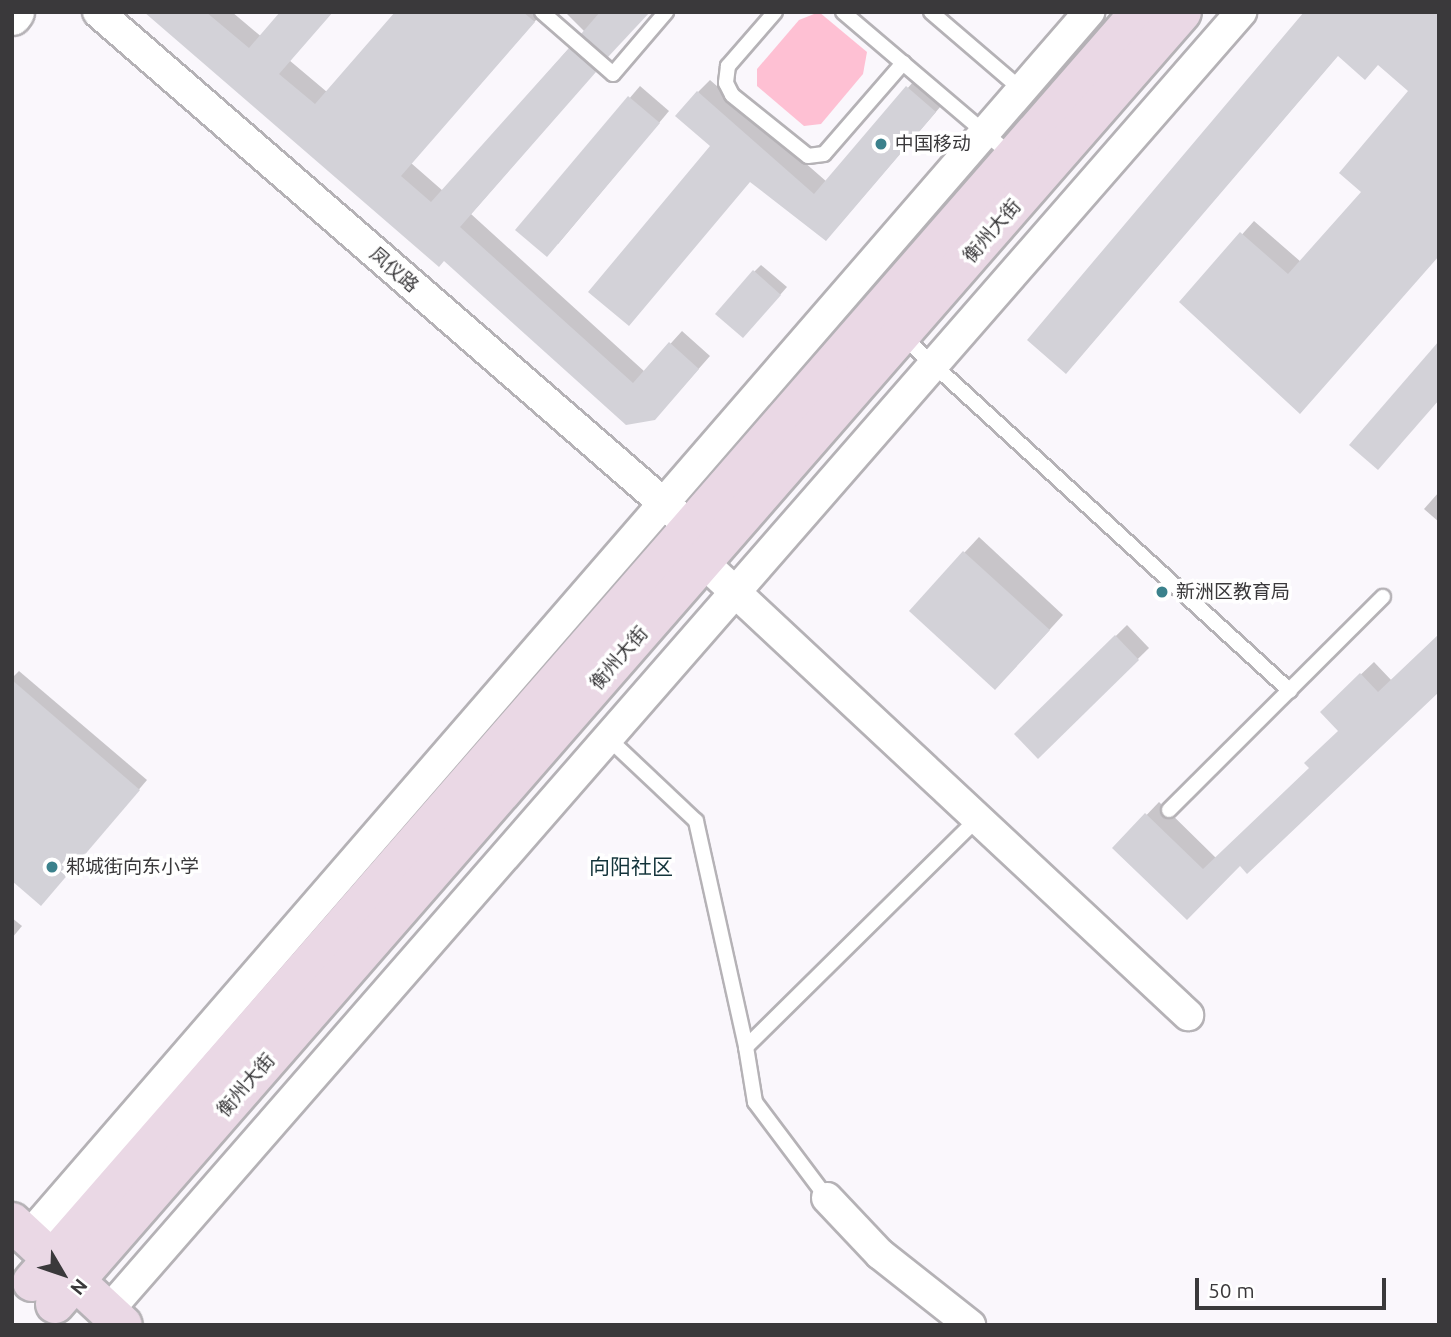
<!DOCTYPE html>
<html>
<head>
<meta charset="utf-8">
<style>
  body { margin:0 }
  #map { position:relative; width:1451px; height:1337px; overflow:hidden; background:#faf7fc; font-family:Ubuntu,"Noto Sans SC",sans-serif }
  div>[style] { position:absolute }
  .green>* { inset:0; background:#fec0d3 }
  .shadow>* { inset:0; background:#0003 }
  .building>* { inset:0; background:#d3d2d8 }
  .roads { filter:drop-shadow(2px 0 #b5b2b6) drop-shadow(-2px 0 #b5b2b6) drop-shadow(0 2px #b5b2b6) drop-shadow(0 -2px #b5b2b6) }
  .service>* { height:14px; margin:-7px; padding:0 7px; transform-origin:7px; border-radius:7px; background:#fff }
  .minor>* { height:30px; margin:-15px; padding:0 15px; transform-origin:15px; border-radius:15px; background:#fff }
  .tertiary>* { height:37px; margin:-18.5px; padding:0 18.5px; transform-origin:18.5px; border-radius:18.5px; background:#fff }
  .secondary>* { height:38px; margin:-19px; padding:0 19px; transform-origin:19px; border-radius:19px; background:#ead8e5 }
  .dots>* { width:19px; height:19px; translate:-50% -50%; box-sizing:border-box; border:4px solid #fff; border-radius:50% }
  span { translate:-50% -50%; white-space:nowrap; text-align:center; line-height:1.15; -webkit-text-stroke:7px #fff; paint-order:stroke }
  .poi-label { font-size:19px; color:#3a393b }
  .left { translate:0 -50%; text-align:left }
  .street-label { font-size:19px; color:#3a393b }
  .neighbourhood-label { font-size:21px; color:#13343a }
  .frame { position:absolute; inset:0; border:14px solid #3a393b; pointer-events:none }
  .north { position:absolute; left:28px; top:1239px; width:70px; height:70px; -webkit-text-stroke:5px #fff; paint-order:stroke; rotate:129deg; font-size:19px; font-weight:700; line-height:28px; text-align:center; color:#3a393b }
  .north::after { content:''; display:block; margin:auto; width:24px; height:32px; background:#3a393b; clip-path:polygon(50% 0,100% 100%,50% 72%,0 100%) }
  .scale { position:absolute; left:1195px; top:1278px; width:191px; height:32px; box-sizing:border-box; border:4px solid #3a393b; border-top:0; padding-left:9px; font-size:21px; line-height:24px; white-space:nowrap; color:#3a393b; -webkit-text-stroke:5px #fff; paint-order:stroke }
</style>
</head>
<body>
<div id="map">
  <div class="green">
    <div style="clip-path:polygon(819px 12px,867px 52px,863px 74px,821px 124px,804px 126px,757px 86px,757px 69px,799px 20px)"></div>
  </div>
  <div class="shadow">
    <div style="clip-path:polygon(149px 12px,232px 12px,327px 92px,399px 12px,543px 12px,411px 163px,443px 191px,580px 36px,606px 59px,471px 214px,645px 372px,682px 331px,710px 356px,666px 406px,444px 259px)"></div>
    <div style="clip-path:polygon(565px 12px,647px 12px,608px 55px)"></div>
    <div style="clip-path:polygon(1307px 12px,1439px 12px,1439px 255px,1182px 302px,1254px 221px,1301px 262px,1363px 192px,1410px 90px,1379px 64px,1339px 54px,1078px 359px)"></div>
    <div style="clip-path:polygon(919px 75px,947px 99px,838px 226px,713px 146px,698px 92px,710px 80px,827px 182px)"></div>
    <div style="clip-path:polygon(640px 86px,669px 111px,558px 244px,517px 230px)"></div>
    <div style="clip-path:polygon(761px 265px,787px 287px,750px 329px,754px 272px)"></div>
    <div style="clip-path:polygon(1439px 492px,1439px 522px,1424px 509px)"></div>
    <div style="clip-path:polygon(979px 537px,1063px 615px,1010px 673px,911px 610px)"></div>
    <div style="clip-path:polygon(1127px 625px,1149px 648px,1038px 757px,1016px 734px)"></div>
    <div style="clip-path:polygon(1374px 662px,1392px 681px,1187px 918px,1115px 848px,1159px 802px,1216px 858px,1311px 768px,1340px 731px,1334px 700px)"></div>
    <div style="clip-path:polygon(19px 671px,147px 780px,49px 895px,12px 880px,12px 678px)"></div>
    <div style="clip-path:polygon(12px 918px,22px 926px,12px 938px)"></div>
  </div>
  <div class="building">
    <div style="clip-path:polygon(144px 12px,206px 12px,249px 48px,280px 12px,333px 12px,279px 74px,315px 104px,395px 12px,523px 12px,535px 22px,401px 176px,431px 202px,569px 48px,596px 72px,460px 227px,633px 383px,669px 342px,699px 369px,655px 420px,626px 425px,444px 261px,439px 267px)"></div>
    <div style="clip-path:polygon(600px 12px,650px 12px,608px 57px,581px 34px)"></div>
    <div style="clip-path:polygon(1304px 12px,1439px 12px,1439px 256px,1300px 414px,1179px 302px,1240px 232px,1288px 274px,1361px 192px,1339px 173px,1408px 91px,1378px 65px,1365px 80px,1338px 56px,1066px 374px,1027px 340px)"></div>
    <div style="clip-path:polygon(906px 86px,936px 112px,826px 241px,750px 182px,629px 326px,588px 292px,710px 146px,675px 116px,697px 91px,814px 194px)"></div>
    <div style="clip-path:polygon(628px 96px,660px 123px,547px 257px,515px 230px)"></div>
    <div style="clip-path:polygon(753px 270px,781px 295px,743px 338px,715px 314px)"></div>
    <div style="clip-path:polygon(1439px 341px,1439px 400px,1378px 470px,1349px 445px)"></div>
    <div style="clip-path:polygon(963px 551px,1050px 630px,995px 690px,909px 611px)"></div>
    <div style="clip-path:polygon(1439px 634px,1439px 692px,1247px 874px,1240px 866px,1187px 920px,1112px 848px,1145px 813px,1203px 869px,1309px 768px,1304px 763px,1338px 731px,1320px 712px,1360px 673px,1378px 692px)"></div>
    <div style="clip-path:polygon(1115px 635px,1139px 660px,1038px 759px,1014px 734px)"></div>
    <div style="clip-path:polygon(12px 680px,140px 790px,41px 906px,12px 881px)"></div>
  </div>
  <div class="roads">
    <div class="service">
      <div style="left:542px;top:12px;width:94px;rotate:41.1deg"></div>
      <div style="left:613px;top:74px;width:82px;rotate:-49.5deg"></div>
      <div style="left:775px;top:12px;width:72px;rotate:131deg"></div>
      <div style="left:728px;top:66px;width:17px;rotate:97deg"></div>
      <div style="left:726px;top:83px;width:13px;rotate:63deg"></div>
      <div style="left:732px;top:95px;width:97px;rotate:38.8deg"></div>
      <div style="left:808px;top:156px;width:16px;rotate:-7deg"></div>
      <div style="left:824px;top:154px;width:121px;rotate:-49deg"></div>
      <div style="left:843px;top:12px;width:222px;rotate:40.4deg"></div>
      <div style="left:931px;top:12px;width:120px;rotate:40.6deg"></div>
      <div style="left:901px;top:335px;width:527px;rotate:42.46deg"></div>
      <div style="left:610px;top:740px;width:118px;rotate:43.3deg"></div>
      <div style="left:696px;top:821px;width:231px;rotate:77.5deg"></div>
      <div style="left:1169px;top:810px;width:302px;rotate:-44.9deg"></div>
      <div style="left:827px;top:1198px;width:120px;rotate:-126.9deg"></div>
      <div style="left:755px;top:1102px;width:56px;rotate:-99.3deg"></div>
      <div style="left:746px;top:1047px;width:326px;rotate:-44.6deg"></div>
    </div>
    <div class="minor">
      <div style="left:98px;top:12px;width:767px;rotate:40.98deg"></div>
      <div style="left:703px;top:562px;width:664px;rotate:43.05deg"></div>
      <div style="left:827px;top:1198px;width:77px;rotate:46.6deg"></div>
      <div style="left:880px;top:1254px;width:115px;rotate:38.3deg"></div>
      <div style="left:28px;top:1237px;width:1621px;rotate:-49.1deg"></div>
      <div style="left:108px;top:1311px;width:1724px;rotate:-48.9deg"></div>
    </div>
    <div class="tertiary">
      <div style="left:12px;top:16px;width:5px;rotate:-53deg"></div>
    </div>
    <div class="secondary">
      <div style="left:12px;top:1222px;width:151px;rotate:42.9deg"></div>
      <div style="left:32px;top:1282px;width:1685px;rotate:-48.9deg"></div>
      <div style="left:55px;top:1304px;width:1714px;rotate:-48.9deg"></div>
    </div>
  </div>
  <div class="dots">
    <div style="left:881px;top:144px;background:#3b818c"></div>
    <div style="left:1162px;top:592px;background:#3b818c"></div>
    <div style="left:52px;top:867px;background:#3b818c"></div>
  </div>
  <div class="poi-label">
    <span class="left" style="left:895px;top:144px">中国移动</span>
    <span class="left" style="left:1176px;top:592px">新洲区教育局</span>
    <span class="left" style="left:66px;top:867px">邾城街向东小学</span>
  </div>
  <div class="street-label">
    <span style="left:992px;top:231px;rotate:-49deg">衡州大街</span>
    <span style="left:394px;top:270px;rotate:41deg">凤仪路</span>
    <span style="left:619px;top:658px;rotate:-49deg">衡州大街</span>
    <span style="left:246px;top:1085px;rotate:-49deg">衡州大街</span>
  </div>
  <div class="neighbourhood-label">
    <span style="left:631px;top:866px">向阳社区</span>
  </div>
  <div class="frame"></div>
  <div class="north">N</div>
  <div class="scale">50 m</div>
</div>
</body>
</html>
